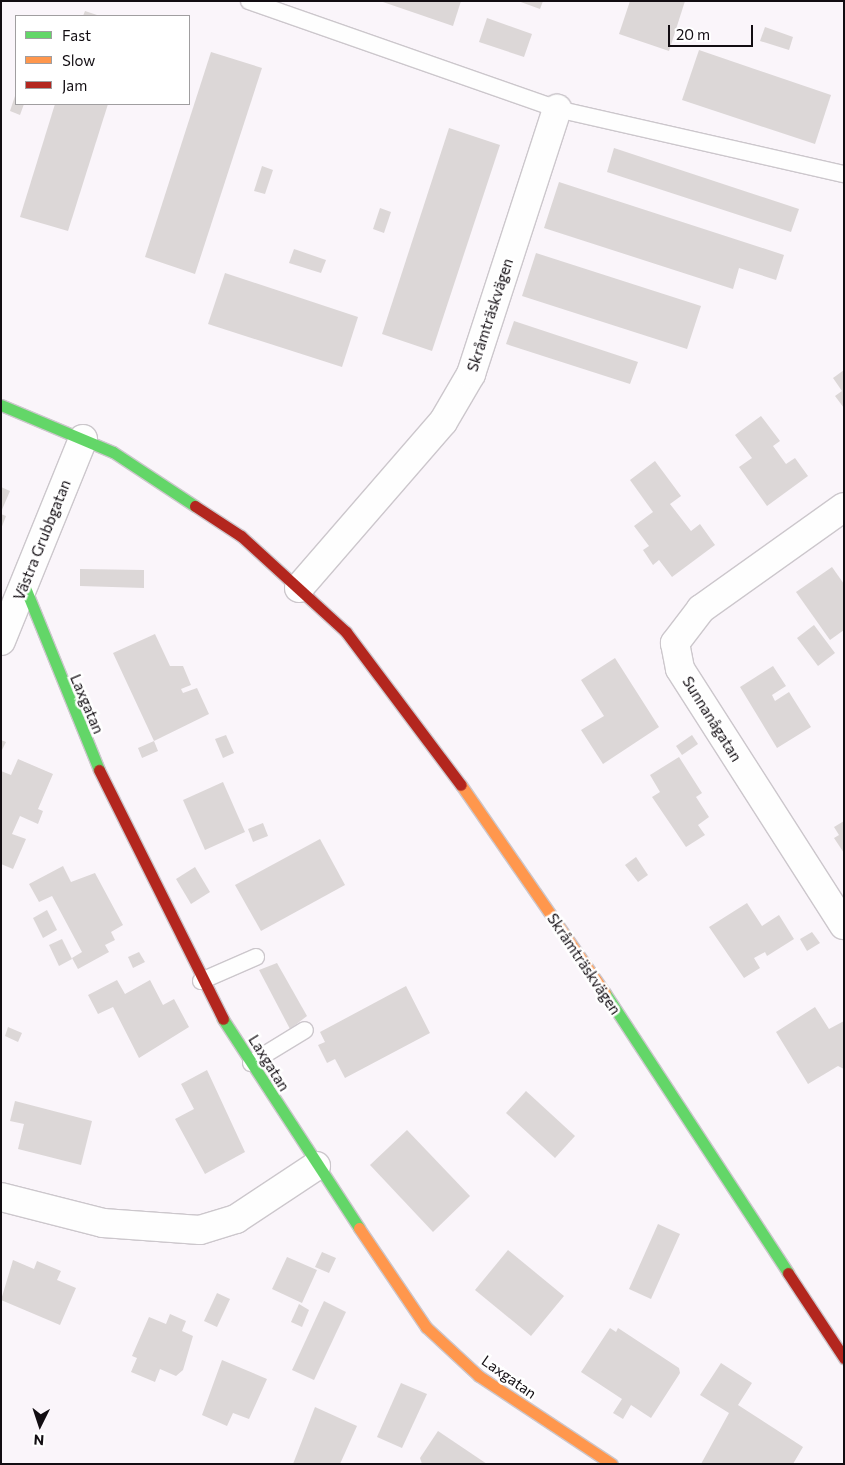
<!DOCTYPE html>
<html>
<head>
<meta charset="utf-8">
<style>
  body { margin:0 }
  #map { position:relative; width:845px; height:1465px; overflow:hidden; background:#faf5fa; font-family:Commissioner,sans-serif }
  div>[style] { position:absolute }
  .building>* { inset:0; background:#dcd7d7 }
  .roads { filter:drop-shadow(1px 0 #ccc7cc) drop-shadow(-1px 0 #ccc7cc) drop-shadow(0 1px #ccc7cc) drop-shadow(0 -1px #ccc7cc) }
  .lane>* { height:16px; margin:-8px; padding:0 8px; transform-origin:8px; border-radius:8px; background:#fefefe }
  .street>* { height:28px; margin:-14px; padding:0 14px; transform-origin:14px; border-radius:14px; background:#fefefe }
  .fast>* { height:11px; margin:-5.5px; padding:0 5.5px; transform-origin:5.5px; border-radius:5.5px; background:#63d668 }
  .slow>* { height:11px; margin:-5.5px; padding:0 5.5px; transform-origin:5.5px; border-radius:5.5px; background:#ff974d }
  .jam>* { height:11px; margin:-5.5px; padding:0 5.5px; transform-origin:5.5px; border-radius:5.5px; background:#b3261e }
  span { translate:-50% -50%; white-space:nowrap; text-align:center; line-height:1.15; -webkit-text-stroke:5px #fff; paint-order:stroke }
  .street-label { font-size:15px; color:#120d12 }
  .frame { position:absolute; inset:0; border:2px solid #120d12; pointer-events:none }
  .legend { position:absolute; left:15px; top:15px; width:175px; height:90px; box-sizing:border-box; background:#fff; border:1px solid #a09ea0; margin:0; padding:6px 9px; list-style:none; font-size:15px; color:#120d12 }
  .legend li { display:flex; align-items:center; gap:10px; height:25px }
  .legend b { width:25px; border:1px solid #a09ea0 }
  .north { position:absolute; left:15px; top:1400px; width:50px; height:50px; -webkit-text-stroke:4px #fff; paint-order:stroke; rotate:184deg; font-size:14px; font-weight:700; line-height:20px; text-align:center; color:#120d12 }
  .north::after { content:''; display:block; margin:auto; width:18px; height:22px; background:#120d12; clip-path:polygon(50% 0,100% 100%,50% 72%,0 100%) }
  .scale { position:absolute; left:668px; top:25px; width:85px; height:22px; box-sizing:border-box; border:2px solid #120d12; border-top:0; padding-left:6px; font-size:15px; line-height:18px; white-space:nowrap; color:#120d12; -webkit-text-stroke:4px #fff; paint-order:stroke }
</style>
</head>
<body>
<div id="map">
  <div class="building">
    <div style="clip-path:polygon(380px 1px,461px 1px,453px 26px)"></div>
    <div style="clip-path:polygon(518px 1px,543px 1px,540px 9px)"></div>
    <div style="clip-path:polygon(630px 1px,685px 1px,669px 51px,619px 34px)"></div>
    <div style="clip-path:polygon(85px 11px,100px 16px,83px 16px)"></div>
    <div style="clip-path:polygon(487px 18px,532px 34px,524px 57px,479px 42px)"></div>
    <div style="clip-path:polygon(765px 27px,793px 37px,789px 50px,760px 41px)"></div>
    <div style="clip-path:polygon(699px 50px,831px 95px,815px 144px,682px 100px)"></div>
    <div style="clip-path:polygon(211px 52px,262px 68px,195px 274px,145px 257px)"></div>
    <div style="clip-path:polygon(16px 93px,16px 104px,24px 104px,20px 115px,10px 111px)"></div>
    <div style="clip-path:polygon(55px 104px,108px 104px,68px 231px,20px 217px)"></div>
    <div style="clip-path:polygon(449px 128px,500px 145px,432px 351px,382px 334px)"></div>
    <div style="clip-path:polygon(614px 148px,799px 209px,791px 232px,607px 172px)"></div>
    <div style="clip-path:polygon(262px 166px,273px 170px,265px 194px,254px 191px)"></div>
    <div style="clip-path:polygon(559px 182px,784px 255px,776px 280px,739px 268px,733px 289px,544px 228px)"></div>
    <div style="clip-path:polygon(380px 208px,391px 212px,384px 233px,373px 229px)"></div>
    <div style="clip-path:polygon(294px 249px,326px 260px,321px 273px,289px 263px)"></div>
    <div style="clip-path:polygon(536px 253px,701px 306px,687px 349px,522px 296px)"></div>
    <div style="clip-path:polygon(225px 273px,358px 317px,342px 367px,208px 324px)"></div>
    <div style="clip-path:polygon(514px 321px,638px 362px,630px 384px,506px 344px)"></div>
    <div style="clip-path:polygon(844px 370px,844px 408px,835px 396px,842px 391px,833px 378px)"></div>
    <div style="clip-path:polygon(761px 416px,780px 441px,773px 446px,786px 464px,795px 458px,808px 476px,767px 506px,739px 467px,752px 458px,735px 435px)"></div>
    <div style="clip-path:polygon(655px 461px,681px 496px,670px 504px,691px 531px,700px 524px,715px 545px,672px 577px,659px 560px,653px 565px,643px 550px,649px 546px,634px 526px,653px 512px,630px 480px)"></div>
    <div style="clip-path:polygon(1px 487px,10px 491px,1px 512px)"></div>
    <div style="clip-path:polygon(1px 514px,6px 516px,1px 529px)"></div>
    <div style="clip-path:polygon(832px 567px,844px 584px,844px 630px,830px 640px,796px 592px)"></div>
    <div style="clip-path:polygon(80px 569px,144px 570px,144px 588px,80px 586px)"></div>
    <div style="clip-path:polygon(814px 625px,835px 653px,818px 666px,797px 638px)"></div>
    <div style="clip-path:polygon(155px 634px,170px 666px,183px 666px,191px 685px,181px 689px,183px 693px,197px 688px,209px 714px,154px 741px,113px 653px)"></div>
    <div style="clip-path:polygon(615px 658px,659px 727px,603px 764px,581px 730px,604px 716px,581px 680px)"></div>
    <div style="clip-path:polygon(773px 666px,786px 686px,772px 695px,775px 701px,789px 692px,811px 727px,777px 748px,740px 687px)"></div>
    <div style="clip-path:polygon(226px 735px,234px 753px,223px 758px,215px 739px)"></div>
    <div style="clip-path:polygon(692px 735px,698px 744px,682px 755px,676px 746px)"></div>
    <div style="clip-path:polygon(1px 740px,6px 742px,1px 752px)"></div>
    <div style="clip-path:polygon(154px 741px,158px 751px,142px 758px,138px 748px)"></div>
    <div style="clip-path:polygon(679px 757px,702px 793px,696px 797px,709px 817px,698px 825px,705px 835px,686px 847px,652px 797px,660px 792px,650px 775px)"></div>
    <div style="clip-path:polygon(18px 759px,53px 774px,38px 809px,43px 811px,38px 824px,20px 816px,12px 834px,26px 839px,13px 869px,1px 864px,1px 771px,11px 775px)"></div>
    <div style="clip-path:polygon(223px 782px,245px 832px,205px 850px,183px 800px)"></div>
    <div style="clip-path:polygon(844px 821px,844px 853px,834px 838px,839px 835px,834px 827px)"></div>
    <div style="clip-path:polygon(263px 823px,268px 836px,253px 842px,248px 829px)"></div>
    <div style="clip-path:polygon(320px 839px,345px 885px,261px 931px,235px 885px)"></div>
    <div style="clip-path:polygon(636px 857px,648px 875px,638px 882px,625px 865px)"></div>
    <div style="clip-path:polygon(63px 866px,71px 882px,95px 873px,123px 925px,111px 932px,115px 940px,105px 945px,109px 952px,78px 969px,72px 958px,82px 952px,52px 896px,39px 902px,29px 884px)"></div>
    <div style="clip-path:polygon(195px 867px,210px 892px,191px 904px,176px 879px)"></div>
    <div style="clip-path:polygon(747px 903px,762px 926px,779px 915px,794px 939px,767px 956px,765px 952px,754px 958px,760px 968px,744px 978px,709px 927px)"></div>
    <div style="clip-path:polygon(47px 910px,57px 930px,43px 938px,33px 918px)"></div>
    <div style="clip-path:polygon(812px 932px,820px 943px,807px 951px,800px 939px)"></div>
    <div style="clip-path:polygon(62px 939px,72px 959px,59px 966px,49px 945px)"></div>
    <div style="clip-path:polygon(139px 952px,145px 962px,133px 968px,128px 957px)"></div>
    <div style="clip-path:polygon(277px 963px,307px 1016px,290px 1029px,259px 970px)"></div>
    <div style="clip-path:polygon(117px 980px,125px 994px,150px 980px,163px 1005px,174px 999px,189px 1027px,139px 1058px,113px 1007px,98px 1014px,88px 995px)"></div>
    <div style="clip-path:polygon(406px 986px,430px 1033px,345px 1078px,335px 1059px,327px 1063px,318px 1045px,325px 1042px,320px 1032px)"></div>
    <div style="clip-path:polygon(815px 1007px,829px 1029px,844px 1021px,844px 1069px,838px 1066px,808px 1084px,776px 1032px)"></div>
    <div style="clip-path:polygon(8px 1027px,22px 1033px,18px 1042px,5px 1036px)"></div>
    <div style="clip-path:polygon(207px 1070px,245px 1152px,205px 1174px,175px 1119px,194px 1109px,181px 1084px)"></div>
    <div style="clip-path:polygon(526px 1091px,575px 1136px,555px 1158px,506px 1113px)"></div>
    <div style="clip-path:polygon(15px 1101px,92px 1121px,81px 1165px,18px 1149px,24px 1124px,10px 1121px)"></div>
    <div style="clip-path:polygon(407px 1130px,470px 1196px,433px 1232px,370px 1165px)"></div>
    <div style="clip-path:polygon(658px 1224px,680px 1234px,651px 1299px,629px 1289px)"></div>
    <div style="clip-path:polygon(508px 1250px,564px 1296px,531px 1336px,475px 1290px)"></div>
    <div style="clip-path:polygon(322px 1252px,336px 1258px,329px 1273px,315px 1267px)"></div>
    <div style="clip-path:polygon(287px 1257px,317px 1270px,302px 1303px,272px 1289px)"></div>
    <div style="clip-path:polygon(13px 1260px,34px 1269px,37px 1261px,61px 1271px,57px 1280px,76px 1288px,60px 1325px,1px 1300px)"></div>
    <div style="clip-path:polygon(217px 1293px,230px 1299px,217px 1327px,204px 1321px)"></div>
    <div style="clip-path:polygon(324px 1301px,346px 1312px,314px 1380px,292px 1370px)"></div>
    <div style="clip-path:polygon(299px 1304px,309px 1310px,302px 1327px,291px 1322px)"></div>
    <div style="clip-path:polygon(170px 1314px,186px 1321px,182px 1331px,193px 1336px,183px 1370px,176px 1376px,160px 1369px,155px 1382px,131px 1372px,137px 1358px,132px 1356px,149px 1317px,166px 1324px)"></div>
    <div style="clip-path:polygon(610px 1328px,616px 1332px,618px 1328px,679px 1368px,680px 1373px,651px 1418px,631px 1405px,623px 1419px,613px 1413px,622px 1399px,581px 1372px)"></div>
    <div style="clip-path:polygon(222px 1360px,267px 1379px,249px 1419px,233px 1413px,227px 1426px,202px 1415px)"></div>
    <div style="clip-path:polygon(721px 1363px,752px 1383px,738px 1405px,803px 1447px,793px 1464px,701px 1464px,729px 1413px,700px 1395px)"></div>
    <div style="clip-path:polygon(401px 1383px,427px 1394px,402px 1448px,377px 1437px)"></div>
    <div style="clip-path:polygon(315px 1407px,357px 1426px,340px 1464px,293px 1464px)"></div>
    <div style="clip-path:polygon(438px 1431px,487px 1464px,422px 1464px,420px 1458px)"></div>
  </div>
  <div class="roads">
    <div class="lane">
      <div style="left:249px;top:1px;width:326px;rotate:19.3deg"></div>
      <div style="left:557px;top:109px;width:294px;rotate:12.8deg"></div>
      <div style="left:201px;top:981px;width:60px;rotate:-23.6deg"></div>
      <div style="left:251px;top:1063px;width:63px;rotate:-31.4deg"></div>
    </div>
    <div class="street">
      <div style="left:844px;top:507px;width:176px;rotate:144.5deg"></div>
      <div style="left:701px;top:609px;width:43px;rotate:127.4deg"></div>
      <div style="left:675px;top:643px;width:26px;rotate:79deg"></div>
      <div style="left:680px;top:669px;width:304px;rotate:57.4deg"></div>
      <div style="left:299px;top:588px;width:220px;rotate:-49.1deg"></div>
      <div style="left:443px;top:422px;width:56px;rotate:-59.7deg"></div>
      <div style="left:471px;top:374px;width:279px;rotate:-72deg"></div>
      <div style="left:1px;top:641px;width:218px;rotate:-67.9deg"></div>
      <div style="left:1px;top:1197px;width:105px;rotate:14.3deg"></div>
      <div style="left:103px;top:1223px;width:97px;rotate:4.1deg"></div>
      <div style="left:200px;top:1230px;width:38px;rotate:-17deg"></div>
      <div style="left:236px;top:1219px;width:96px;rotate:-33.5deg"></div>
    </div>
    <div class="fast">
      <div style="left:1px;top:405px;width:121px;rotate:22.8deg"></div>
      <div style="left:113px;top:452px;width:98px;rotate:33.4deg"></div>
      <div style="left:24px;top:585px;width:200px;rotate:67.9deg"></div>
      <div style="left:605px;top:993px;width:334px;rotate:56.8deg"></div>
      <div style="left:223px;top:1019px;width:249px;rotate:56.9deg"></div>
    </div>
    <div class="slow">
      <div style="left:461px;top:785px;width:253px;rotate:55.3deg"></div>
      <div style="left:359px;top:1228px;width:120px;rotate:55.9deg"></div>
      <div style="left:426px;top:1327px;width:72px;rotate:42.8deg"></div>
      <div style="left:479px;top:1376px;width:159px;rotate:33.5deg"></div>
    </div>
    <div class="jam">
      <div style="left:195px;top:506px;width:55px;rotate:33.1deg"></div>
      <div style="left:241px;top:536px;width:142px;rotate:42.4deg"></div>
      <div style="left:346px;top:632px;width:191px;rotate:53.1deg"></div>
      <div style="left:99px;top:770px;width:278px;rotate:63.5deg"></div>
      <div style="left:788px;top:1273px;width:102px;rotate:56.6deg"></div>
    </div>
  </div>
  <div class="street-label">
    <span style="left:490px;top:315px;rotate:-72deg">Skråmträskvägen</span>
    <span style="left:42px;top:540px;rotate:-68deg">Västra Grubbgatan</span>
    <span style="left:87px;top:704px;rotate:67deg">Laxgatan</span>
    <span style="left:712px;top:719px;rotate:58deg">Sunnanågatan</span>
    <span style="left:584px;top:964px;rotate:56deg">Skråmträskvägen</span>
    <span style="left:269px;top:1063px;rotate:58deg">Laxgatan</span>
    <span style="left:509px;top:1377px;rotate:35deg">Laxgatan</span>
  </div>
  <div class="frame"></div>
  <ul class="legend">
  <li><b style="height:6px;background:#63d668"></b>Fast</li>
  <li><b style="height:6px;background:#ff974d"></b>Slow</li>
  <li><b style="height:6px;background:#b3261e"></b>Jam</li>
  </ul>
  <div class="north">N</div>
  <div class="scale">20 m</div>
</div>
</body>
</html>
